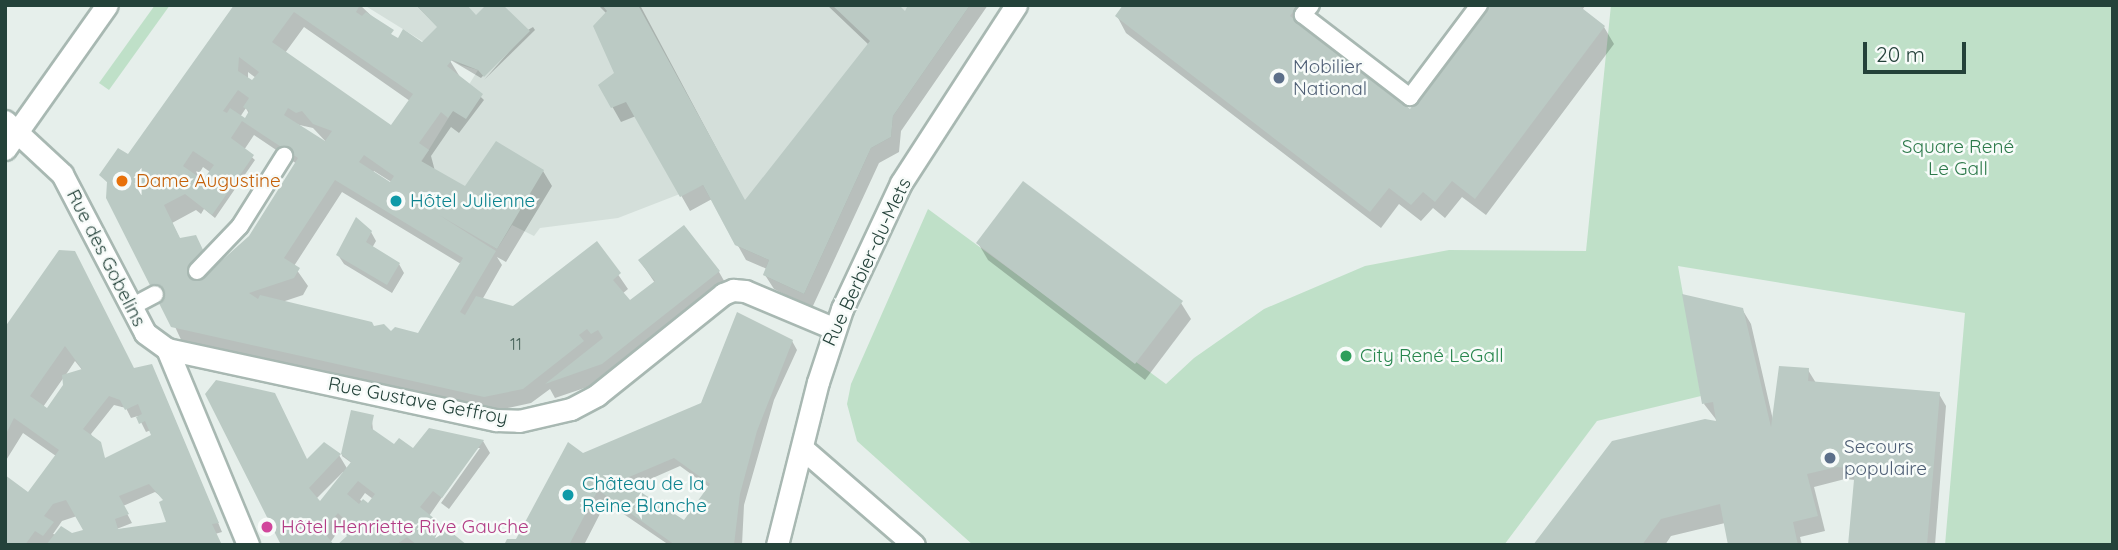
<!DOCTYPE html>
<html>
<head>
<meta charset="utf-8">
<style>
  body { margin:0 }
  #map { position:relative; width:2118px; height:550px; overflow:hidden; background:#e6efeb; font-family:Quicksand,sans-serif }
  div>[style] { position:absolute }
  .built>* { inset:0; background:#d4dfda }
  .green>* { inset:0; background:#bfe0c8 }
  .shadow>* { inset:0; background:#0003 }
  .building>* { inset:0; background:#bbcac4 }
  .roads { filter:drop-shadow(2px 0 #a8b8b2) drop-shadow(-2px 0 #a8b8b2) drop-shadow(0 2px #a8b8b2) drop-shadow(0 -2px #a8b8b2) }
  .service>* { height:16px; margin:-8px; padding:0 8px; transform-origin:8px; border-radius:8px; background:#fff }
  .minor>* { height:21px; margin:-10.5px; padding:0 10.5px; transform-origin:10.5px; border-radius:10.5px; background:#fff }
  .secondary>* { height:21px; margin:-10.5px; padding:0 10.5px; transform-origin:10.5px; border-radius:10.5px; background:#fff }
  .dots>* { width:19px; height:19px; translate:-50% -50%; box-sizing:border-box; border:4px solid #f7fbf9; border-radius:50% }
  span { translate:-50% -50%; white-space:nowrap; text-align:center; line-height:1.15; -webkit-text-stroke:5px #f7fbf9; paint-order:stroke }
  .number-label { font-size:16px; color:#4a645c }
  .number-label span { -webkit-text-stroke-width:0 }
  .service-label { font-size:19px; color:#4e5e75 }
  .left { translate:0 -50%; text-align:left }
  .park-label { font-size:19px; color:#2d7a4b }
  .food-label { font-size:19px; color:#c56008 }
  .culture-label { font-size:19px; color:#0d838f }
  .street-label { font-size:19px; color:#24423a }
  .leisure-label { font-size:19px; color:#27864d }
  .hotel-label { font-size:19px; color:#b23c85 }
  .frame { position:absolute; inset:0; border:7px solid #24423a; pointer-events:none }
  .scale { position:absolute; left:1863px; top:42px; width:103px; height:32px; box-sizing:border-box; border:4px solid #24423a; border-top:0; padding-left:9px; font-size:21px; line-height:24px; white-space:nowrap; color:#24423a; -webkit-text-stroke:5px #f7fbf9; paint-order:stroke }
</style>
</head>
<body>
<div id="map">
  <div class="built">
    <div style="clip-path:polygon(364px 5px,970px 5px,893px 116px,891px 137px,871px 148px,804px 294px,763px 275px,769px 260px,735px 245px,703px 185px,618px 218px,540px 228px,534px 236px,512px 225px,497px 249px,404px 190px,478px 70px,461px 65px)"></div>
  </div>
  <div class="green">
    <div style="clip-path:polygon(155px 5px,170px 5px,109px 90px,99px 83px)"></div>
    <div style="clip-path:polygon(1611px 5px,2113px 5px,2113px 545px,1945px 545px,1965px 313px,1678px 266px,1701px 396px,1597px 421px,1504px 545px,973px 545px,857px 441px,847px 404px,851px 384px,928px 209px,1166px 384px,1194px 358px,1264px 309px,1365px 266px,1449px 250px,1586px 251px)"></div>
  </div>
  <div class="shadow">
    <div style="clip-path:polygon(evenodd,235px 5px,360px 5px,398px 41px,423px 44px,439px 28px,416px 5px,465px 5px,476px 17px,526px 30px,481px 78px,449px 59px,460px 77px,484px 100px,459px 133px,451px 127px,431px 156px,435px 171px,466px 189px,543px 171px,552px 186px,506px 262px,497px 257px,502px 265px,482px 300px,514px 308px,597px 244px,628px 289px,622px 294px,630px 303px,655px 283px,640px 261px,719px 272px,727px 286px,611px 379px,555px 398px,550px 389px,531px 403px,494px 411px,183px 344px,109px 184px,101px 175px,128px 157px,235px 5px,304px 27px,410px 101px,392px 128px,285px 53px,304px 27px,235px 5px,248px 72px,256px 78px,253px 83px,248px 79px,248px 72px,235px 5px,246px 108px,249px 114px,245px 121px,240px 117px,246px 108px,235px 5px,295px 124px,313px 128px,328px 144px,295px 124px,235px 5px,254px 135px,297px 164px,250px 239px,212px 270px,195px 237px,180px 239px,172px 223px,196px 210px,201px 214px,204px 209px,215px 218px,255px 160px,244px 150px,254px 135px,235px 5px,203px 167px,210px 172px,204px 182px,197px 177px,203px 167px,235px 5px,374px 171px,393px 183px,396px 189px,372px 174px,374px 171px,235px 5px,342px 192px,461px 264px,419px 335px,391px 333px,282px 302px,303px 295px,308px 286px,294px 266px,342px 192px)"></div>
    <div style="clip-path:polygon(598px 5px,640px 5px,745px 202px,869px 45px,827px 5px,897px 5px,905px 13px,911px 5px,988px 5px,901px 131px,899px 152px,879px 163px,812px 308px,774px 289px,765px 275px,767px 269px,746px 260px,712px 199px,690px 211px,636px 116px,621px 122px,600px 85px,616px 73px,607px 14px)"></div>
    <div style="clip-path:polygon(1125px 5px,1320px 5px,1303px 28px,1410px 111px,1490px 5px,1586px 5px,1582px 10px,1604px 27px,1614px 44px,1486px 215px,1462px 197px,1445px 218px,1433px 208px,1421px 221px,1399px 204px,1381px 228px,1126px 33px,1117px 16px)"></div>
    <div style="clip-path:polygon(533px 27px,535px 30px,484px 80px,528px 30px)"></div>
    <div style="clip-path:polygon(371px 232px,376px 241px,372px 248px,399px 264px,404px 273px,392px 293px,344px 264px,338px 255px)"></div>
    <div style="clip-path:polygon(978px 243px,1181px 303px,1191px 319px,1145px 380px,988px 260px)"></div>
    <div style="clip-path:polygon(evenodd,60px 252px,134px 370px,156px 375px,222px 532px,215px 534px,221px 545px,5px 545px,29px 494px,56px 456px,23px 433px,5px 462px,5px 329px,60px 252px,75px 361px,83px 371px,65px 376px,75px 361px,60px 252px,64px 377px,65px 385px,48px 410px,43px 407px,64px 377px,60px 252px,114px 405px,126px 408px,131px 418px,138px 416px,146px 432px,151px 430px,154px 435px,105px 459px,91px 434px,114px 405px,60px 252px,155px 492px,163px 498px,168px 523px,114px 530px,132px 523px,123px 506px,155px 492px,60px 252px,77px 516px,86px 531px,78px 540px,53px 534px,62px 521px,77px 516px)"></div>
    <div style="clip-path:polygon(1742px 309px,1751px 324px,1773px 420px,1808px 370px,1816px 383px,1939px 394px,1946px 406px,1935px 545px,1850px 545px,1856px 480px,1845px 479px,1814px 487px,1825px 531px,1800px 537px,1802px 545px,1729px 545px,1725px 523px,1671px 536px,1665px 545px,1535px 545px,1718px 422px,1704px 404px)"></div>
    <div style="clip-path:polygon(evenodd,792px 341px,797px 350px,774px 400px,744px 505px,742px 545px,669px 545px,606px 502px,584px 545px,506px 545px,518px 541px,583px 455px,702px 404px,792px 341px,680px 466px,709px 487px,690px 526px,630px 488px,680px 466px)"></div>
    <div style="clip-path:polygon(evenodd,352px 412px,372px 420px,373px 431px,395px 447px,413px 450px,483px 441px,490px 453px,449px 509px,441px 503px,480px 448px,476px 448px,429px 516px,465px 545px,340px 545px,348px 537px,345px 521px,330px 543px,282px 545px,307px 461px,339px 455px,348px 470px,353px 464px,342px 456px,352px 412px,343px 472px,345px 473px,320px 504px,316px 499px,343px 472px,352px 412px,365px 493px,373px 499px,369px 505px,360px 500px,365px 493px)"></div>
  </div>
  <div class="building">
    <div style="clip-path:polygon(evenodd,234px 5px,360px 5px,356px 12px,362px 16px,366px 12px,394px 30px,391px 34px,398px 38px,403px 29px,422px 42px,437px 27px,416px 5px,467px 5px,476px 15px,486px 5px,503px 5px,530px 31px,484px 77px,478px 70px,452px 60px,447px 66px,483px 94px,466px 119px,453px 111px,448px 118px,441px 112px,419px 143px,429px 150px,421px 161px,465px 186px,496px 141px,544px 170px,497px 249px,439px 215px,496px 251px,460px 312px,465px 315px,476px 296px,513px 306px,597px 241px,621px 273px,613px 280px,630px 300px,655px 281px,638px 260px,684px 225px,720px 271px,602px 364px,545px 384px,603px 338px,598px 330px,591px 334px,587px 329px,579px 335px,584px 341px,523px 389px,484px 397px,171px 327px,106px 198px,107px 182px,99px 175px,118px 148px,128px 154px,234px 5px,294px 12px,413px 94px,391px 125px,272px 42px,294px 12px,234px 5px,239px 57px,259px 72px,252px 80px,238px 71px,239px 57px,234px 5px,238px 90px,249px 98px,243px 107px,249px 111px,245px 118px,230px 108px,227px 113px,223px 111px,238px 90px,234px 5px,288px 108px,296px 113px,302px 111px,313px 124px,332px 131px,325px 141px,284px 115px,288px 108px,234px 5px,242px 121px,298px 158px,249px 236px,201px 279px,193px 262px,204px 252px,196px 235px,180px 238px,164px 205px,185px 194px,212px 215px,254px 155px,231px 138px,242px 121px,234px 5px,193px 151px,214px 165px,203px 180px,183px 166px,193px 151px,234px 5px,364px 155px,394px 176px,390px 182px,359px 162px,364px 155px,234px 5px,335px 180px,463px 258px,418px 333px,395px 327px,391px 331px,384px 324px,374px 326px,372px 322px,260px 295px,258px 299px,249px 293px,294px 278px,300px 268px,284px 258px,335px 180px)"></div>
    <div style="clip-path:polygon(602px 5px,638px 5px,745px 200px,870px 41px,832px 5px,899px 5px,905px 11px,908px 5px,970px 5px,893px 116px,891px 137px,871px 148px,804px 294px,763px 275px,769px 260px,735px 245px,703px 185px,680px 197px,626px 102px,611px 108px,598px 85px,614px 73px,593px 26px,607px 11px)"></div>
    <div style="clip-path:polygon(1123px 5px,1298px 5px,1290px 16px,1410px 109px,1488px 5px,1578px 5px,1605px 26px,1475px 199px,1452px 181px,1435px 202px,1423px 192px,1411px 205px,1389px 188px,1370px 212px,1115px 16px)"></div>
    <div style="clip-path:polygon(1023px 181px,1183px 301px,1135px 364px,976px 243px)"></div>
    <div style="clip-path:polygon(356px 217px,372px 231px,366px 242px,400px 263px,387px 285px,336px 255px)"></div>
    <div style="clip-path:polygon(evenodd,59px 250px,75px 251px,134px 368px,152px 364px,219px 523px,212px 524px,222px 545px,46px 545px,61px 526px,72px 533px,83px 530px,66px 500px,53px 504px,44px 516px,54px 522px,43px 536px,35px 531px,25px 545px,5px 545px,5px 475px,28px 492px,59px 450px,14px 418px,5px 436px,5px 327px,59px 250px,65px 346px,82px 369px,62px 375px,63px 385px,47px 408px,30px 396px,65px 346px,59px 250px,109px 396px,120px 400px,125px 410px,138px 404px,142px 414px,136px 417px,139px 424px,145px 421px,151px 435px,105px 458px,101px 442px,83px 429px,109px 396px,59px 250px,149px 484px,163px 500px,159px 502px,166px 522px,118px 529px,115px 519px,129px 514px,119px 496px,149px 484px)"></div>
    <div style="clip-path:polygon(1682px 294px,1743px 308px,1771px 427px,1779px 366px,1809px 368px,1808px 381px,1940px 392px,1927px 545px,1848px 545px,1855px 469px,1837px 467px,1807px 474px,1818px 516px,1793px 522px,1798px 545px,1728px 545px,1720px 504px,1661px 519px,1642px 545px,1533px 545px,1612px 441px,1705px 419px,1716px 421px,1713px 402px,1702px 404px)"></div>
    <div style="clip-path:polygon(evenodd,737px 312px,793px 340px,757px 431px,740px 494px,734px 545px,675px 545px,598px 490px,569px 545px,504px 545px,507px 539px,516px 539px,568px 442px,583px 453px,701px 403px,737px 312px,674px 458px,710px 484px,684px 520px,622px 480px,674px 458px)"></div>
    <div style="clip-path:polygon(evenodd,216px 380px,275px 393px,307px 459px,324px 442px,341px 454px,309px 488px,320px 501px,351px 462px,341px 454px,351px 410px,374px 415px,371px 428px,394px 444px,399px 438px,413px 448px,429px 428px,484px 440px,442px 498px,433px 491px,420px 507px,467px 545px,417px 545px,407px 537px,396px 545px,337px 545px,347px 536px,341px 529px,348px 523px,338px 513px,323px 531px,334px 545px,281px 545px,205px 394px,216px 380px,358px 481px,375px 494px,368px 503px,363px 499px,359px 504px,347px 494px,358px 481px)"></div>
  </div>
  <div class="roads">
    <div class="service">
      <div style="left:1311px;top:5px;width:13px;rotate:129deg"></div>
      <div style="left:1303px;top:15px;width:135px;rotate:37.5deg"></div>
      <div style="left:1410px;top:97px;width:115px;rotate:-53.1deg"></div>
      <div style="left:197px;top:271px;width:62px;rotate:-46.3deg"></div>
      <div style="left:240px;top:226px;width:83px;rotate:-57.8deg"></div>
      <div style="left:131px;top:307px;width:27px;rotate:-28deg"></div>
    </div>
    <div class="minor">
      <div style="left:5px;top:121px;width:78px;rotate:42.9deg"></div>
      <div style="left:62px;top:174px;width:179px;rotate:62.4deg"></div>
      <div style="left:145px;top:333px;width:27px;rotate:36deg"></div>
      <div style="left:167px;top:349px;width:337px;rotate:12.2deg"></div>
      <div style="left:496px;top:420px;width:23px;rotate:2deg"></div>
      <div style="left:519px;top:421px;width:53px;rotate:-13deg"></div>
      <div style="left:571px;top:409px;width:30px;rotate:-28deg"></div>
      <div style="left:597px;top:395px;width:161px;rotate:-38.7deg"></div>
      <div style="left:723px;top:294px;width:11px;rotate:-22deg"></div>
      <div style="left:733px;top:290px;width:12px;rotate:5deg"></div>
      <div style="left:745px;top:291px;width:95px;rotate:22.8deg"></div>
      <div style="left:167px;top:349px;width:212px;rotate:67.5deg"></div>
      <div style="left:802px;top:448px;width:148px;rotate:40.9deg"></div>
      <div style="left:777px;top:545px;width:168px;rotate:-75.9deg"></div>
      <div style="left:818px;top:382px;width:77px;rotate:-71.8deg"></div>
      <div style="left:842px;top:309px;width:139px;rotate:-64.9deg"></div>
      <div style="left:901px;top:183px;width:212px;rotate:-57.1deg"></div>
    </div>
    <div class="secondary">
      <div style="left:5px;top:149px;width:176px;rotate:-54.7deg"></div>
    </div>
  </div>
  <div class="dots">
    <div style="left:1279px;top:78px;background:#5c6f8a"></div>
    <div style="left:122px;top:181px;background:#e8710a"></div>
    <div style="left:396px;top:201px;background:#0f9aa8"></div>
    <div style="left:1346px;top:356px;background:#2e9e5b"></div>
    <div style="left:1830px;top:458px;background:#5c6f8a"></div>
    <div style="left:568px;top:495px;background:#0f9aa8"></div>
    <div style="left:267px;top:527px;background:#d1479c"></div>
  </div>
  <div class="number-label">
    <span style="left:516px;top:344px">11</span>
  </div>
  <div class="service-label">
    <span class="left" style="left:1293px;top:78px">Mobilier<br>National</span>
    <span class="left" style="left:1844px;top:458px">Secours<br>populaire</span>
  </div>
  <div class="park-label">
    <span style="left:1958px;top:158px">Square René<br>Le Gall</span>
  </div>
  <div class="food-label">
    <span class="left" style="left:136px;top:181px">Dame Augustine</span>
  </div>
  <div class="culture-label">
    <span class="left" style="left:410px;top:201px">Hôtel Julienne</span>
    <span class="left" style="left:582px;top:495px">Château de la<br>Reine Blanche</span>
  </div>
  <div class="street-label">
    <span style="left:106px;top:258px;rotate:63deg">Rue des Gobelins</span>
    <span style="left:867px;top:262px;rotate:-65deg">Rue Berbier-du-Mets</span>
    <span style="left:418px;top:401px;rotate:11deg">Rue Gustave Geffroy</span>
  </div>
  <div class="leisure-label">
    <span class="left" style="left:1360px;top:356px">City René LeGall</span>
  </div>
  <div class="hotel-label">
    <span class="left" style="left:281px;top:527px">Hôtel Henriette Rive Gauche</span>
  </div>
  <div class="frame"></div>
  <div class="scale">20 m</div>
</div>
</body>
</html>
